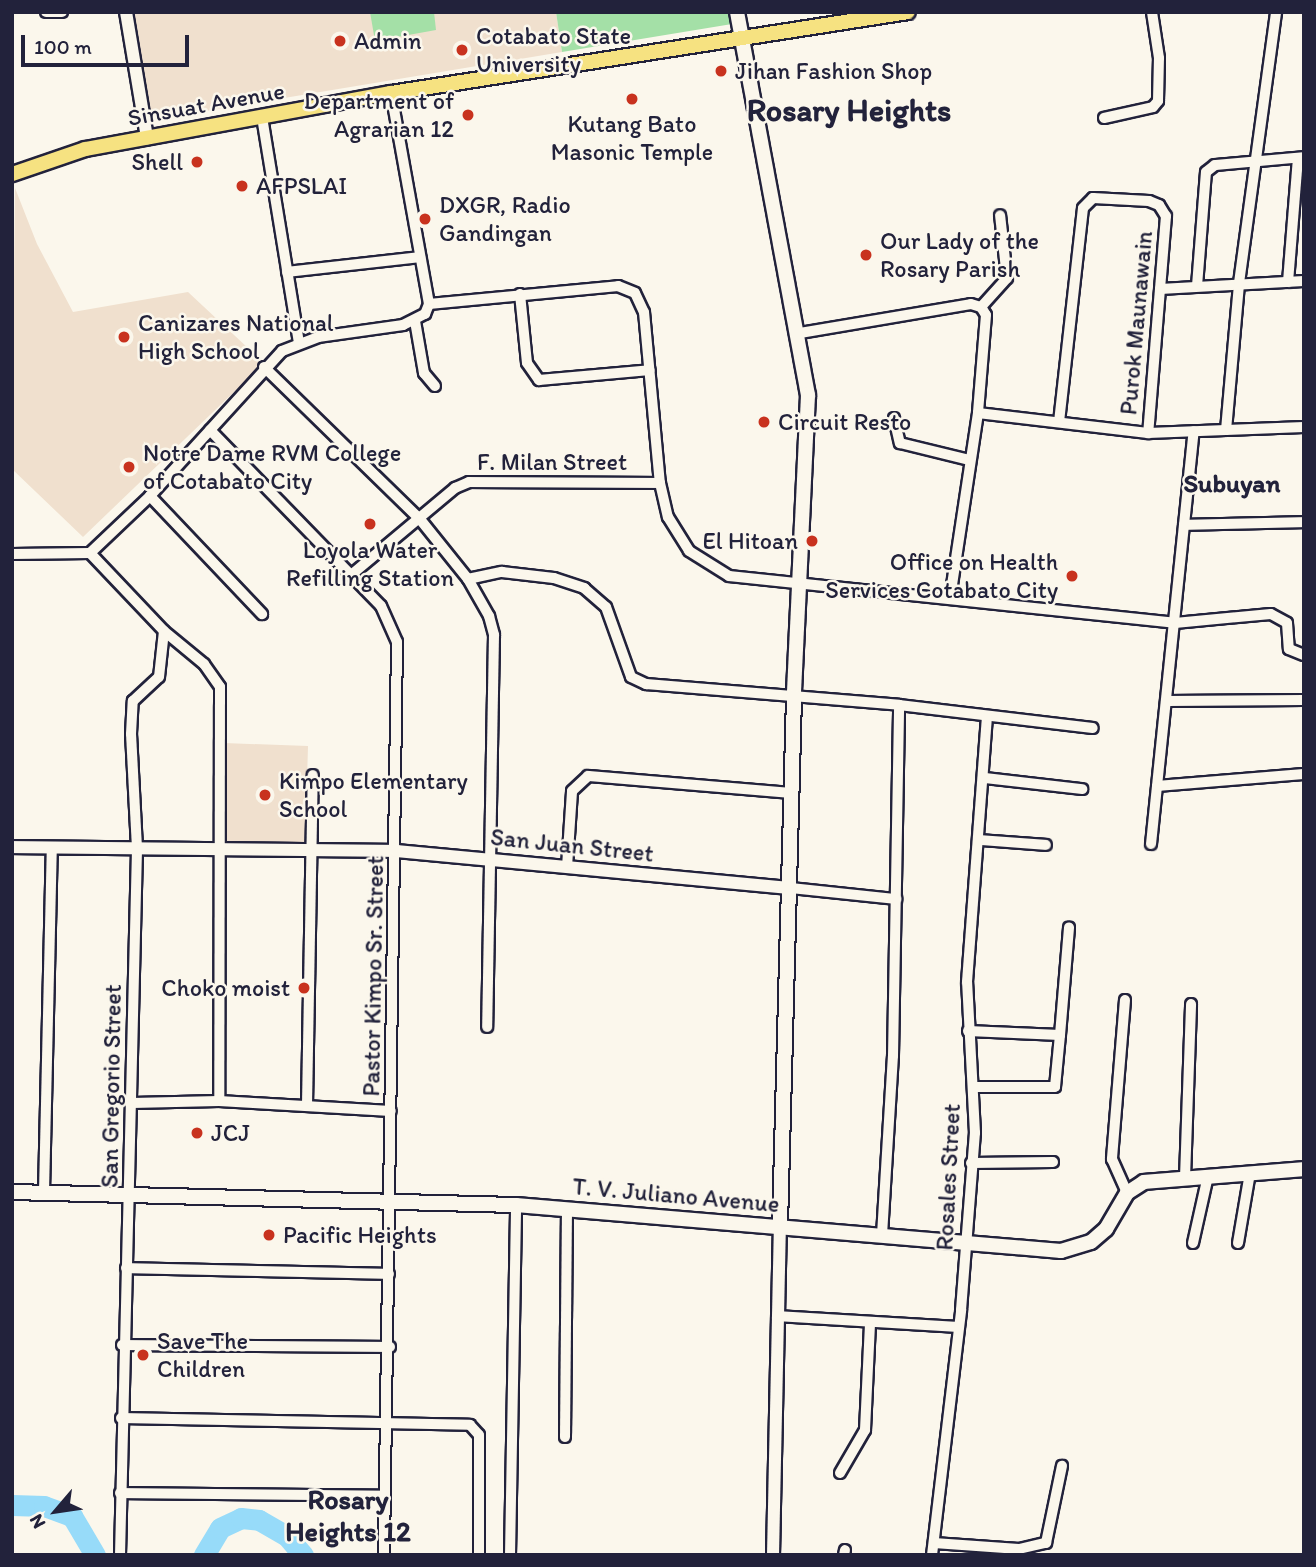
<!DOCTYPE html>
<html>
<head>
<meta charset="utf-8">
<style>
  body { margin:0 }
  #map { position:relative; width:1316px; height:1567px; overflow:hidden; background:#fbf7ec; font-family:Itim,sans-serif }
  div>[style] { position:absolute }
  .built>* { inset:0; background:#f0e0ce }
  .green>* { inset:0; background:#a4e0a7 }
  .river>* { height:21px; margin:-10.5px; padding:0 10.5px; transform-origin:10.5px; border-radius:10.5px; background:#97dbf9 }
  .roads { filter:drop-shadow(2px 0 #22223b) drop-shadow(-2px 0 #22223b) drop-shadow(0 2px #22223b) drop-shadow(0 -2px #22223b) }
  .minor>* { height:10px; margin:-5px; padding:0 5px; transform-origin:5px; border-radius:5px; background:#fbf7ec }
  .tertiary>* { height:12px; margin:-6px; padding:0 6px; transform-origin:6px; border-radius:6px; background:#fbf7ec }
  .secondary>* { height:14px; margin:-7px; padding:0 7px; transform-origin:7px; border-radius:7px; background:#fbf7ec }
  .primary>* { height:14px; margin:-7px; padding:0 7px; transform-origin:7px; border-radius:7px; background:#f6e281 }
  .dots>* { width:19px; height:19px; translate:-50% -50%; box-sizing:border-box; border:4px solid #fbf7ec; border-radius:50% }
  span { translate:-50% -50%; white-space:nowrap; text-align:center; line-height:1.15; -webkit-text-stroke:5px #fbf7ec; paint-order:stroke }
  .poi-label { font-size:24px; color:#22223b }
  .left { translate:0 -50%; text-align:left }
  .right { translate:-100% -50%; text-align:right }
  .street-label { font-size:24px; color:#22223b }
  .neighbourhood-label { font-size:26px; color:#22223b; font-weight:700 }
  .quarter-label { font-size:28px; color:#22223b; font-weight:700 }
  .district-label { font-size:32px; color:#22223b; font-weight:700 }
  .frame { position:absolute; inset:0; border:14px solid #22223b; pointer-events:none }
  .north { position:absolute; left:21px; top:1476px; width:70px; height:70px; -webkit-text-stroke:5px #fbf7ec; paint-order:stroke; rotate:241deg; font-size:19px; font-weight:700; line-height:28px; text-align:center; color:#22223b }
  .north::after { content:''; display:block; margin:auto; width:24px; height:32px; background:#22223b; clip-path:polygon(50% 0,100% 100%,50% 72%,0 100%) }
  .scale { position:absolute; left:21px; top:35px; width:168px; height:32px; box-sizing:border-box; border:4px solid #22223b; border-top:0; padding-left:9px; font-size:21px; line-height:24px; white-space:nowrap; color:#22223b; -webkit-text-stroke:5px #fbf7ec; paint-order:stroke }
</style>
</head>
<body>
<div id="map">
  <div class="built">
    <div style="clip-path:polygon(133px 12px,556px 12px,562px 52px,152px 120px)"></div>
    <div style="clip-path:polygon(15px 188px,37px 244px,73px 312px,188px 292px,264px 363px,83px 537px,12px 469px)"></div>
    <div style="clip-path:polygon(224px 743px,308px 746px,305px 846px,221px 843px)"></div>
  </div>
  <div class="green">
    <div style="clip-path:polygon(370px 12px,434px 12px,436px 30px,375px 41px)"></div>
    <div style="clip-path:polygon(556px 12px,730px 12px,732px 24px,562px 52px)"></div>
  </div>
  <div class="river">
    <div style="left:12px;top:1505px;width:32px;rotate:2deg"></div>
    <div style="left:44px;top:1506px;width:30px;rotate:20deg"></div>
    <div style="left:72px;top:1516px;width:45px;rotate:59.5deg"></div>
    <div style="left:204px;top:1555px;width:31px;rotate:-59deg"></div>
    <div style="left:220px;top:1528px;width:23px;rotate:-25deg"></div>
    <div style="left:241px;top:1518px;width:18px;rotate:6deg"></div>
    <div style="left:259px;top:1520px;width:32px;rotate:30deg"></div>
    <div style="left:287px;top:1536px;width:25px;rotate:50deg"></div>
  </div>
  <div class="roads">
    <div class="minor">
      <div style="left:46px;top:12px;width:16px"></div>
      <div style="left:262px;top:117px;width:228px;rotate:80.7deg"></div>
      <div style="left:1104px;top:118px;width:50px;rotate:-12.7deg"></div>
      <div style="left:1153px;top:107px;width:8px;rotate:-50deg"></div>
      <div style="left:1158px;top:101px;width:43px;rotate:-88.7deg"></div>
      <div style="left:1159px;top:58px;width:47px;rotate:-98.7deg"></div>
      <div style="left:287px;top:272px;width:134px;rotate:-6.4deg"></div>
      <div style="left:1288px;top:282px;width:124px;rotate:-85.4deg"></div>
      <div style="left:1197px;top:286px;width:114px;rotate:-85.5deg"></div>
      <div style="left:1206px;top:172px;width:11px;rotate:-38deg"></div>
      <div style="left:1215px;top:165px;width:89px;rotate:-5.1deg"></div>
      <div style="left:1160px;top:289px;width:144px;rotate:-3.2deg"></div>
      <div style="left:520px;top:294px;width:69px;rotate:84.2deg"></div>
      <div style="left:527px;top:363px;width:21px;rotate:55deg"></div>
      <div style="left:539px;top:380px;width:111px;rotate:-5.1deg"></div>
      <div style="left:429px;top:304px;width:190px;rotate:-5.4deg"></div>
      <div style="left:618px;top:286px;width:18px;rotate:22deg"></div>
      <div style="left:635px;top:293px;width:21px;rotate:65deg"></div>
      <div style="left:644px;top:312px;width:172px;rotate:84.7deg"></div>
      <div style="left:660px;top:483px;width:35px;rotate:77deg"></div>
      <div style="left:668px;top:517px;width:40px;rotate:58deg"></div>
      <div style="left:689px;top:551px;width:47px;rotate:32deg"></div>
      <div style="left:729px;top:576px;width:448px;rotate:6deg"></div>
      <div style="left:1175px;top:623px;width:96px;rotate:-5.4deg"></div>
      <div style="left:1271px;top:614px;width:18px;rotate:29deg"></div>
      <div style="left:1287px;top:623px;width:26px;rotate:86deg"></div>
      <div style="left:1289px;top:649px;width:16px;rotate:22deg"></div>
      <div style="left:981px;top:307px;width:39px;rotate:-48deg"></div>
      <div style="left:1007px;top:278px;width:63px;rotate:-96.3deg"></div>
      <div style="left:415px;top:321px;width:53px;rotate:80.2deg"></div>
      <div style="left:424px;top:373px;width:17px;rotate:50deg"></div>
      <div style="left:800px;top:333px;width:173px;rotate:-9.6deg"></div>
      <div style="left:971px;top:304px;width:10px;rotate:17deg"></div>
      <div style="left:981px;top:307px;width:9px;rotate:58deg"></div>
      <div style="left:986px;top:315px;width:98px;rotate:94.7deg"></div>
      <div style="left:978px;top:413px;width:188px;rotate:98.6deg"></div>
      <div style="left:264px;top:367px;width:216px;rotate:44.3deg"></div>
      <div style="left:419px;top:518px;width:78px;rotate:51.2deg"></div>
      <div style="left:468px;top:579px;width:43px;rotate:60.4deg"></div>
      <div style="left:489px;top:616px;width:20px;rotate:75deg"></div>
      <div style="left:494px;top:635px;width:392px;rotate:91deg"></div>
      <div style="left:978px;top:413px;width:171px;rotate:6.7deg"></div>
      <div style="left:1148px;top:433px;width:156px;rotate:-2.2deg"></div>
      <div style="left:894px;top:418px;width:26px;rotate:77deg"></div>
      <div style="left:900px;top:443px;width:72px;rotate:13.7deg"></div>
      <div style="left:1059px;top:422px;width:215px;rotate:-83.6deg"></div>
      <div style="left:1083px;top:208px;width:14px;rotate:-45deg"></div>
      <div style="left:1093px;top:198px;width:56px;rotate:3.1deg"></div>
      <div style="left:1149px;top:201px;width:11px;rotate:22deg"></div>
      <div style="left:1159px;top:205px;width:13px;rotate:58deg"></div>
      <div style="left:1166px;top:216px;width:218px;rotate:94.7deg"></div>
      <div style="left:210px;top:430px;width:245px;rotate:45.8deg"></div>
      <div style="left:381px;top:606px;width:39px;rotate:66deg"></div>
      <div style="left:397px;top:642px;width:913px;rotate:90.82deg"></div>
      <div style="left:1226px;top:430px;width:148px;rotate:-84.9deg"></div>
      <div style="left:1239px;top:283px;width:274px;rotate:-82.2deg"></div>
      <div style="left:150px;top:496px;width:163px;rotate:46.5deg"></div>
      <div style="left:1184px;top:525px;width:120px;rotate:-1.4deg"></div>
      <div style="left:90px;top:553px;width:83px;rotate:-43.5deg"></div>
      <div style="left:150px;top:496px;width:196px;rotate:-47.7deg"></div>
      <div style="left:282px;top:351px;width:39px;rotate:-21deg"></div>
      <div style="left:318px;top:337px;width:86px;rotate:-8deg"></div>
      <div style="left:403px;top:325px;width:25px;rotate:-27deg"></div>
      <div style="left:425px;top:314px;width:11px;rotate:-68deg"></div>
      <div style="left:429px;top:304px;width:214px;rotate:-100.2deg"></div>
      <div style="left:12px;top:554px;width:78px;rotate:-0.7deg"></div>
      <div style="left:90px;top:553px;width:108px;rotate:46.5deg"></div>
      <div style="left:164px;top:631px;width:52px;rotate:39.5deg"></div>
      <div style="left:204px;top:664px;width:28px;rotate:55deg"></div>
      <div style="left:220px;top:687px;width:414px;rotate:90.1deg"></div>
      <div style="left:351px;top:575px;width:136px;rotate:-39.9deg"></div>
      <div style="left:455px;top:488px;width:15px;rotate:-23deg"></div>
      <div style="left:469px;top:482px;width:191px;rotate:0.3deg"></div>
      <div style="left:468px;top:579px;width:35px;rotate:-12deg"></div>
      <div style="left:502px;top:572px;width:52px;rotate:6.6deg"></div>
      <div style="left:554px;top:578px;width:32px;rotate:18deg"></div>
      <div style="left:584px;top:588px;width:29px;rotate:41deg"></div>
      <div style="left:606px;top:607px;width:74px;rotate:70.3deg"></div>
      <div style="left:631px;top:677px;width:17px;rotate:25deg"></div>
      <div style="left:646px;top:684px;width:254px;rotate:4.7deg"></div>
      <div style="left:899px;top:705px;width:195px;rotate:6.8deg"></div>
      <div style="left:1167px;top:701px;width:137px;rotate:-0.4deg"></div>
      <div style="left:985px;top:778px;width:98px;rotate:6.5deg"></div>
      <div style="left:1157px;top:786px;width:147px;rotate:-4.7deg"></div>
      <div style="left:980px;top:840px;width:66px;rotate:4.3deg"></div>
      <div style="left:1151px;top:844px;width:415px;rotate:-84.1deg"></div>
      <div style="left:567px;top:867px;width:76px;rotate:-86.2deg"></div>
      <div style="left:572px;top:791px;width:22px;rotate:-43deg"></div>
      <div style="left:588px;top:776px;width:205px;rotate:4.8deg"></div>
      <div style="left:791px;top:888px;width:106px;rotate:6deg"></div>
      <div style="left:1125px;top:1000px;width:160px;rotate:94.7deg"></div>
      <div style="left:1112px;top:1159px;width:37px;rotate:66deg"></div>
      <div style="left:968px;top:1031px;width:92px;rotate:2.5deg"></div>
      <div style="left:1060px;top:1035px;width:52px;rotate:95.5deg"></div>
      <div style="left:1055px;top:1087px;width:82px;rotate:180deg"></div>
      <div style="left:1060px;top:1035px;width:108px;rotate:-85.2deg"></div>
      <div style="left:132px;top:1103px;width:87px;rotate:-1.3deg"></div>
      <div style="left:219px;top:1101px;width:172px;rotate:3.3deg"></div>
      <div style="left:307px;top:1105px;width:330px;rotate:-89deg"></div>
      <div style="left:971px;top:1163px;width:82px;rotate:-0.7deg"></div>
      <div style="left:1185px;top:1178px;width:174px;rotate:-88deg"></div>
      <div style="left:44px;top:1192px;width:345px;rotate:-88.7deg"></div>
      <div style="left:882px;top:1235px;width:179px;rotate:-86.5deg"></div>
      <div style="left:893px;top:1056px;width:351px;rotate:-89deg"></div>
      <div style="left:1193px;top:1243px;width:69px;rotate:-77.4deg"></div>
      <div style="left:1238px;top:1243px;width:71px;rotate:-80.3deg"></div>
      <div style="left:126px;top:1268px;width:263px;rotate:1.3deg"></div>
      <div style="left:777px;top:1316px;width:181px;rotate:3.5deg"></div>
      <div style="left:122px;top:1345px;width:268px;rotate:0.4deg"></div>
      <div style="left:121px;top:1418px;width:349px;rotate:1.1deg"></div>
      <div style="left:470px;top:1425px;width:13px;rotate:48deg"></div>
      <div style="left:479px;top:1435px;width:120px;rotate:90deg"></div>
      <div style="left:565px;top:1437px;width:228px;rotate:-89.5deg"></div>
      <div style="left:840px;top:1473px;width:50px;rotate:-59.8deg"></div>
      <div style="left:865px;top:1430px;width:108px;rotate:-87.3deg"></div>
      <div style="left:120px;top:1493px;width:265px;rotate:0.6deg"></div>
      <div style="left:934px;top:1543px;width:85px;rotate:4deg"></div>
      <div style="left:1019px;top:1549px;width:28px;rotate:-13deg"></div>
      <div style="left:1046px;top:1543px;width:79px;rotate:-78.3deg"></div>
      <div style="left:120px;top:1555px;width:707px;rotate:-88.62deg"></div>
      <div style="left:137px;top:848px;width:114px;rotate:-93deg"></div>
      <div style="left:131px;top:734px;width:33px;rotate:-87deg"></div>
      <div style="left:133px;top:701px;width:35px;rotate:-43deg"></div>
      <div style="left:159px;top:677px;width:46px;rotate:-83.8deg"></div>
      <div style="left:510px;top:1555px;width:350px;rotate:-89deg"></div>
      <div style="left:844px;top:1555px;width:5px;rotate:-79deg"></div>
      <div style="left:932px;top:1555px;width:247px;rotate:-83.2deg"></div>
      <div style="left:961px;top:1310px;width:178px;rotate:-85.5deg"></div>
      <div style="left:975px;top:1133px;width:151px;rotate:-93deg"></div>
      <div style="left:967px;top:982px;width:266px;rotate:-85.7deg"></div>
    </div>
    <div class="tertiary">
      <div style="left:126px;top:12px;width:128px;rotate:80.5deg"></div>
      <div style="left:12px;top:847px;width:385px;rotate:0.6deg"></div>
      <div style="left:397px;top:851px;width:396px;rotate:5.4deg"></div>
      <div style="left:773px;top:1555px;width:329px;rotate:-88.8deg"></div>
    </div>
    <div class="secondary">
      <div style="left:737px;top:12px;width:390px;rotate:79.5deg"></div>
      <div style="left:808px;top:395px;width:302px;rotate:92.7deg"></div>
      <div style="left:794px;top:697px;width:529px;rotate:91.52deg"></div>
      <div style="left:12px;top:1192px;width:504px;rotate:1.48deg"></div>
      <div style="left:516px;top:1205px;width:547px;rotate:4.82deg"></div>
      <div style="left:1061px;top:1251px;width:31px;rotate:-17deg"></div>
      <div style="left:1091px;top:1242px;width:20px;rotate:-41deg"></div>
      <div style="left:1106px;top:1229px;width:42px;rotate:-59.7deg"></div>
      <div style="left:1127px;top:1193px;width:20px;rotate:-33deg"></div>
      <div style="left:1144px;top:1182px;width:161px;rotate:-4.6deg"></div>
    </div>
    <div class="primary">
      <div style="left:12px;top:174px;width:77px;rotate:-18.9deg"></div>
      <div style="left:85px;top:149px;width:311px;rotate:-10.4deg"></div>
      <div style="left:391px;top:93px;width:523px;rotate:-8.9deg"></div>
    </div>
  </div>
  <div class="dots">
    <div style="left:340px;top:41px;background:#c8321e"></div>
    <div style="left:462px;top:50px;background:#c8321e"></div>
    <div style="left:721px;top:71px;background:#c8321e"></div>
    <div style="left:632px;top:99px;background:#c8321e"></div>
    <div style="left:468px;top:115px;background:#c8321e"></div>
    <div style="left:197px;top:162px;background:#c8321e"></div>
    <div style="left:242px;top:186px;background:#c8321e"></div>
    <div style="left:425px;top:219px;background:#c8321e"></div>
    <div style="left:866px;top:255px;background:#c8321e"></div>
    <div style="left:124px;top:337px;background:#c8321e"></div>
    <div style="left:764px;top:422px;background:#c8321e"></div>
    <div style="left:129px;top:467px;background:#c8321e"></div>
    <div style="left:370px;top:524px;background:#c8321e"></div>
    <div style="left:812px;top:541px;background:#c8321e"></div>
    <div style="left:1072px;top:576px;background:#c8321e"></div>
    <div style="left:265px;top:795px;background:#c8321e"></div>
    <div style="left:304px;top:988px;background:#c8321e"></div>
    <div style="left:197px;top:1133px;background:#c8321e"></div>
    <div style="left:269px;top:1235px;background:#c8321e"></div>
    <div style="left:143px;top:1355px;background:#c8321e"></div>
  </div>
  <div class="poi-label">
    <span class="left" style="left:476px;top:50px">Cotabato State<br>University</span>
    <span class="left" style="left:354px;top:41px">Admin</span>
    <span class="left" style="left:735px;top:71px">Jihan Fashion Shop</span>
    <span class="right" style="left:454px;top:115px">Department of<br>Agrarian 12</span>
    <span style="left:632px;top:138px">Kutang Bato<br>Masonic Temple</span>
    <span class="right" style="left:183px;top:162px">Shell</span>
    <span class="left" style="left:256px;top:186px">AFPSLAI</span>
    <span class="left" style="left:439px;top:219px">DXGR, Radio<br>Gandingan</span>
    <span class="left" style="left:880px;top:255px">Our Lady of the<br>Rosary Parish</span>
    <span class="left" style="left:138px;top:337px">Canizares National<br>High School</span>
    <span class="left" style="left:778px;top:422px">Circuit Resto</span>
    <span class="left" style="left:143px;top:467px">Notre Dame RVM College<br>of Cotabato City</span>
    <span class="right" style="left:798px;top:541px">El Hitoan</span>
    <span style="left:370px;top:564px">Loyola Water<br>Refilling Station</span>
    <span class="right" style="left:1058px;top:576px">Office on Health<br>Services Cotabato City</span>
    <span class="left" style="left:279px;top:795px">Kimpo Elementary<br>School</span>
    <span class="right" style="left:290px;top:988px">Choko moist</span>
    <span class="left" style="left:211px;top:1133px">JCJ</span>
    <span class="left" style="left:283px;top:1235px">Pacific Heights</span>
    <span class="left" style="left:157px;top:1355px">Save The<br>Children</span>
  </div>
  <div class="street-label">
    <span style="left:206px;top:104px;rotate:-10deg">Sinsuat Avenue</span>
    <span style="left:1136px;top:323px;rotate:-85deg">Purok Maunawain</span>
    <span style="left:552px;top:462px">F. Milan Street</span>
    <span style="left:572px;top:845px;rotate:6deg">San Juan Street</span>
    <span style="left:373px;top:976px;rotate:-89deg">Pastor Kimpo Sr. Street</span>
    <span style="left:111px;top:1086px;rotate:-89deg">San Gregorio Street</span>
    <span style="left:948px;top:1177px;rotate:-87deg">Rosales Street</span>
    <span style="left:676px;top:1195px;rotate:5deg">T. V. Juliano Avenue</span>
  </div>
  <div class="neighbourhood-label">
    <span style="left:1232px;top:484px">Subuyan</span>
  </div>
  <div class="quarter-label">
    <span style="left:348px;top:1515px">Rosary<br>Heights 12</span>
  </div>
  <div class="district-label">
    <span style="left:849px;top:110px">Rosary Heights</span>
  </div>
  <div class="frame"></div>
  <div class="north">N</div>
  <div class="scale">100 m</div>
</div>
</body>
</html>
